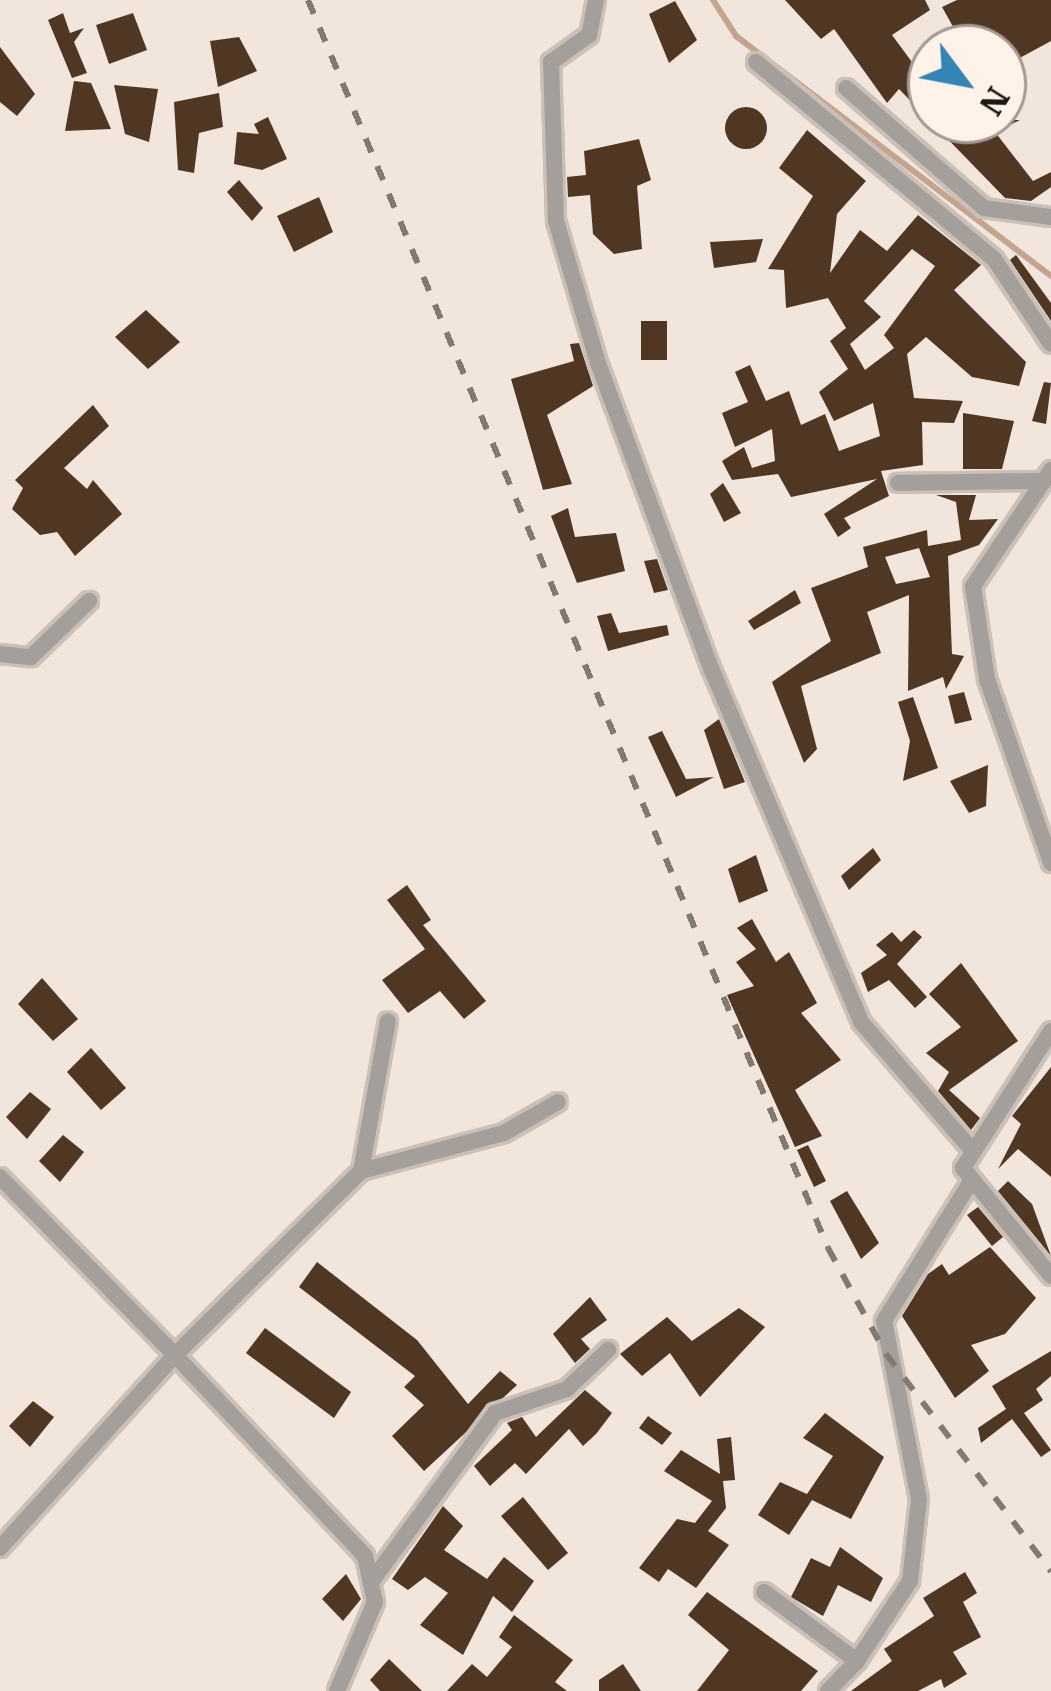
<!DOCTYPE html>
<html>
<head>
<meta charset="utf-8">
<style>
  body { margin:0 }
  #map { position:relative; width:1051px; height:1691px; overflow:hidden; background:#f2e5db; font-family:"IBM Plex Serif",serif }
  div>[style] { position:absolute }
  .stream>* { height:6px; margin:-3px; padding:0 3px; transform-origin:3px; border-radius:3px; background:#c3a58f }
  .building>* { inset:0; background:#4f3723 }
  .round { border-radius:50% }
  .roads { filter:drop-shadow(3px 0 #cbc0b7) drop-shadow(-3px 0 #cbc0b7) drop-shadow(0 3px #cbc0b7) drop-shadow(0 -3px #cbc0b7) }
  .street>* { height:16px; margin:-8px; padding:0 8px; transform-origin:8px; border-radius:8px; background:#a49f9b }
  .rail>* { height:6px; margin-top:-3px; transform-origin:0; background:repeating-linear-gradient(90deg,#827973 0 15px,transparent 0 30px) }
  span { translate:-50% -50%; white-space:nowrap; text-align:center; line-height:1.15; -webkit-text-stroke:12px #fff2e9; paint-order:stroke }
  .north { position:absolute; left:907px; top:24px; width:120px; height:120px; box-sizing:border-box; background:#fff2e9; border:3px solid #a49a94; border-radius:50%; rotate:122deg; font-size:33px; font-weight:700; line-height:48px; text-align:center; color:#1b1714 }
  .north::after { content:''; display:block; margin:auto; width:42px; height:54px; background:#3485b6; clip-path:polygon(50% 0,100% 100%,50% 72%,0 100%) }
</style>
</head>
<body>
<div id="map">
  <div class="stream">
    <div style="left:713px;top:0;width:43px;rotate:57.4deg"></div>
    <div style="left:736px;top:36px;width:396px;rotate:37.3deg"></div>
  </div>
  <div class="building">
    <div style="clip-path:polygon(785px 0,925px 0,930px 10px,892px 35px,923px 77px,931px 69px,931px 120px,1020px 120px,995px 132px,1033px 181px,1051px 172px,1051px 187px,1031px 201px,1005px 198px,899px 89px,887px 103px,834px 29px,821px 39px)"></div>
    <div style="clip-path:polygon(957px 0,1051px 0,1051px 41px,1003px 67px,1003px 48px,965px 48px,942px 7px)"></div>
    <div style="clip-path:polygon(675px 1px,697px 40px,669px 63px,649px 14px)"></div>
    <div style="clip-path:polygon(63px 13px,70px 33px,84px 28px,74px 42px,87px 73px,72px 78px,48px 20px)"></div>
    <div style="clip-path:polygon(133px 13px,147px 50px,109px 64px,96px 25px)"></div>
    <div style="clip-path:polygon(239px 37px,257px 71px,218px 87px,210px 41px)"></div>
    <div style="clip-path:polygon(0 47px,35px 94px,17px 116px,0 102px)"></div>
    <div style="clip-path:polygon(74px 81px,91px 83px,111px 129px,65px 131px)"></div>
    <div style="clip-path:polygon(114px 85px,158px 89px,149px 142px,125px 134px)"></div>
    <div style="clip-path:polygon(219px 93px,223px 127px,199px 133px,194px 173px,178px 170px,174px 102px)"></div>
    <div class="round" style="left:725px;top:107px;width:42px;height:42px"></div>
    <div style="clip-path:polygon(268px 117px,287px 159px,262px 170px,234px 164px,237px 132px,259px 134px,254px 124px)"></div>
    <div style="clip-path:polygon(evenodd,807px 130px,866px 181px,837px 214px,830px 273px,860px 230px,887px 251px,918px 215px,981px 265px,954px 290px,1026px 362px,1019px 386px,972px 377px,926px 337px,907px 354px,914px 398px,963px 401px,954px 423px,922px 422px,923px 465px,881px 471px,889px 496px,844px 518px,851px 528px,838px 537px,824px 514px,877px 479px,791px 497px,778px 474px,732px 480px,722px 461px,744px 447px,752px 468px,775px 461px,772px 429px,735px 447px,722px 413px,748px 402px,735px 372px,750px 365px,766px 401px,789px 391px,801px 425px,825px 414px,839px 451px,880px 436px,873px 403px,834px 421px,819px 392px,848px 369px,830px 341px,846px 328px,828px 298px,786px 308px,784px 270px,768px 269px,813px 196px,779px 168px,807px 130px,912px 249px,935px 266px,884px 335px,894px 348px,865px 370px,850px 344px,881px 317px,864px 301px,912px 249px)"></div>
    <div style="clip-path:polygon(639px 139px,651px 180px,637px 186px,642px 249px,614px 254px,593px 234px,590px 195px,568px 197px,567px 177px,586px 175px,584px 151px)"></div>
    <div style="clip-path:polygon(239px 180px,263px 208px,252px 221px,227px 192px)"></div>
    <div style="clip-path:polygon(319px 197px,333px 232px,294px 252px,277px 216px)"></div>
    <div style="clip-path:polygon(763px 239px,756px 262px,714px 268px,710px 242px)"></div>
    <div style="clip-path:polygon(1016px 255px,1051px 303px,1051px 321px,1010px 260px)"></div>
    <div style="clip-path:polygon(146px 310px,180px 342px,148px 369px,115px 337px)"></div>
    <div style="clip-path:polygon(641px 321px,667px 321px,667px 360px,641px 360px)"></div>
    <div style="clip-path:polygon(579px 343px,593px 386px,547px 415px,572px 484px,543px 490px,511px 379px,574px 361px,570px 344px)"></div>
    <div style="clip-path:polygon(1044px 382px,1051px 383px,1046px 424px,1032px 421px)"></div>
    <div style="clip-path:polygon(93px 405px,109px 426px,64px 468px,87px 489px,93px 480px,122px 514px,75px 556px,57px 532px,40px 535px,12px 509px,23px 488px,15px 480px)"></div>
    <div style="clip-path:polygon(963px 413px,1014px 421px,1002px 469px,963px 469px)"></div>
    <div style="clip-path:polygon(723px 483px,741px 513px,724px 522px,710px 494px)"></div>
    <div style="clip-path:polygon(evenodd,936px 495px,976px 495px,969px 520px,998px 519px,979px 545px,948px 556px,952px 654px,964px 656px,946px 689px,943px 677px,908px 691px,909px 595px,867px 612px,881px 653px,801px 686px,817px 749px,804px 763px,772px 682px,831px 641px,811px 588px,868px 567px,863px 547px,927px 530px,928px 546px,961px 540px,956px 502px,936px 495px,919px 548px,930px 577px,896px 584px,885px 557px,919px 548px)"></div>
    <div style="clip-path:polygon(568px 508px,575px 537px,616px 533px,625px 571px,577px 583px,551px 516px)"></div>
    <div style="clip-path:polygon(657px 559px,668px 590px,654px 593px,644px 561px)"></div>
    <div style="clip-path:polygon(795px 590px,801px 603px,754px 630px,748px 621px)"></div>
    <div style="clip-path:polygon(611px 613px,619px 633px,667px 625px,669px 635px,608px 651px,597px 616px)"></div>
    <div style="clip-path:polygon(964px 692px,972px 720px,955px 724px,948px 696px)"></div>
    <div style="clip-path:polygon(913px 697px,938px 768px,903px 781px,910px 741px,898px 702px)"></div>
    <div style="clip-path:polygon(719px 719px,745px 782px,724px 789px,704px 730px)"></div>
    <div style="clip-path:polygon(662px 731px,686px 779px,714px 777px,676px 797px,648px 737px)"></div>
    <div style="clip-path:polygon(988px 765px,986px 806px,969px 813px,950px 781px)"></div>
    <div style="clip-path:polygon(873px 848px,881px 860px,849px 890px,841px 876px)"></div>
    <div style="clip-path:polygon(756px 855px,768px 891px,739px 903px,728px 869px)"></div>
    <div style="clip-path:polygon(407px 885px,431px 920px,423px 925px,486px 1001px,464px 1019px,440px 991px,408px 1013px,382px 980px,425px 949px,387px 900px)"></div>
    <div style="clip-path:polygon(752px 919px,776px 962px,789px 952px,817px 1003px,801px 1013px,841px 1060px,795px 1090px,822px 1136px,795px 1147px,727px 995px,754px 986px,736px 962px,756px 949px,737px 928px)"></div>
    <div style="clip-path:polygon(914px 930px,922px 937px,897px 964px,927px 997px,915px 1008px,889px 980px,868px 992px,861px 973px,887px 955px,876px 945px,892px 932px,901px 942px)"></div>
    <div style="clip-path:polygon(961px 963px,1018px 1041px,949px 1090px,980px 1118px,971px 1130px,938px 1091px,949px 1072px,926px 1053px,961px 1027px,929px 994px)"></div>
    <div style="clip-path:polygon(42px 978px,78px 1019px,53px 1041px,18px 1004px)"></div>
    <div style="clip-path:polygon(91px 1048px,126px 1088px,101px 1110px,67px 1072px)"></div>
    <div style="clip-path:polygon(1051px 1067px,1051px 1177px,1018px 1149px,998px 1169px,1021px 1124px,1012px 1116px)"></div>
    <div style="clip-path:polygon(30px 1092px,51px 1109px,27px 1139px,6px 1117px)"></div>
    <div style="clip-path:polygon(63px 1135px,84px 1152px,60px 1182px,39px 1161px)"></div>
    <div style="clip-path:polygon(808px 1145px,826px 1181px,814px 1187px,797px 1150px)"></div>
    <div style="clip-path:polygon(1008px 1181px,1032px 1204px,1051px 1256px,998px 1191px)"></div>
    <div style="clip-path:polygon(847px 1191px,879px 1243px,861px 1259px,830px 1201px)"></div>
    <div style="clip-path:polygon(978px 1207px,1003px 1237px,992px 1246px,967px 1215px)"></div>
    <div style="clip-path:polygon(990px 1247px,1036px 1298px,1005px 1334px,971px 1345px,989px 1371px,955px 1398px,902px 1316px,928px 1274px,942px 1264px,949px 1275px)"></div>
    <div style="clip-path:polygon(317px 1262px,417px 1340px,468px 1404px,500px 1371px,517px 1385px,424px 1471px,392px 1436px,424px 1405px,404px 1387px,415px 1376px,299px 1287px)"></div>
    <div style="clip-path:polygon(590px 1297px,607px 1320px,581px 1339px,590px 1349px,575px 1363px,553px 1334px)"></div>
    <div style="clip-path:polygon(739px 1308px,765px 1327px,700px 1397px,670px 1353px,642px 1376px,620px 1354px,667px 1317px,692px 1341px)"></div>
    <div style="clip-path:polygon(265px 1328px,351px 1392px,334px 1418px,246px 1353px)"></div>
    <div style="clip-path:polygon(1051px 1351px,1051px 1376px,1036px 1389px,1043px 1400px,1024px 1413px,1051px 1450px,1041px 1457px,1012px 1419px,981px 1443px,978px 1428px,1006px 1409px,992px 1386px)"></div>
    <div style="clip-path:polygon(585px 1390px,612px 1413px,596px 1434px,583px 1446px,569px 1429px,526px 1474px,515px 1463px,490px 1486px,474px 1466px,512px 1430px,507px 1423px,522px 1417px,536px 1437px)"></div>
    <div style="clip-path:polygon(33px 1401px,54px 1417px,30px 1447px,9px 1426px)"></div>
    <div style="clip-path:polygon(825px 1413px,884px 1457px,851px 1519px,812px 1500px,789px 1535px,758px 1515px,780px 1482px,807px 1494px,833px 1456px,803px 1438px)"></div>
    <div style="clip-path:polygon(648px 1416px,672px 1433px,662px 1445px,639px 1428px)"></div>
    <div style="clip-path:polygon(731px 1437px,735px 1480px,723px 1481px,726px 1508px,708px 1531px,729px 1545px,696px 1588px,668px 1569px,659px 1582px,639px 1568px,677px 1519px,695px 1523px,712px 1501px,664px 1471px,681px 1450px,720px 1474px,717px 1439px)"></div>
    <div style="clip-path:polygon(523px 1497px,568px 1553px,548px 1570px,501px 1516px)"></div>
    <div style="clip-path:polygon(443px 1506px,463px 1526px,444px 1550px,487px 1579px,504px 1557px,534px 1581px,512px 1612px,493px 1596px,463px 1655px,420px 1625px,448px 1593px,425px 1577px,408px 1590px,392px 1579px)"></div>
    <div style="clip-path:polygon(840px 1547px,883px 1578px,871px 1602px,838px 1585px,823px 1616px,791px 1597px,811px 1558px,830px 1567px)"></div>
    <div style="clip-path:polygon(965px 1572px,977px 1593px,963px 1602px,981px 1637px,953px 1652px,967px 1674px,944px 1688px,941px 1679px,918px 1691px,851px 1691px,892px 1661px,884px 1649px,934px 1616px,923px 1598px)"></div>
    <div style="clip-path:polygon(346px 1574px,361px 1599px,343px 1621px,322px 1599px)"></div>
    <div style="clip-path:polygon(707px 1592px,818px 1671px,801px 1691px,697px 1691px,729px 1650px,688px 1615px)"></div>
    <div style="clip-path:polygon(514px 1615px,573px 1660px,555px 1682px,567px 1691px,447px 1691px,472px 1664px,487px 1677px,512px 1647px,499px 1637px)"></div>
    <div style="clip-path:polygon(389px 1659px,422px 1691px,380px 1691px,370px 1680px)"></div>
    <div style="clip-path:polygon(623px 1664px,641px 1691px,599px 1691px,599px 1680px)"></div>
  </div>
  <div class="roads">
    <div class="street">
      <div style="left:596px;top:0;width:36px;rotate:101deg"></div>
      <div style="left:589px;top:35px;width:47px;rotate:144.6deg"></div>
      <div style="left:551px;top:62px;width:159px;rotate:88.2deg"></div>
      <div style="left:556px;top:221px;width:148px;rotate:73.5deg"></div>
      <div style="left:598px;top:363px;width:325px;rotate:69.7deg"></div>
      <div style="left:711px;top:668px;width:384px;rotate:67deg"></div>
      <div style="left:861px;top:1022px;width:167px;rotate:49.1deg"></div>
      <div style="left:756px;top:62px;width:309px;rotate:39.6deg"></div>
      <div style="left:994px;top:259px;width:102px;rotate:56.2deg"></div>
      <div style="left:846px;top:88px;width:183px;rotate:41deg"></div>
      <div style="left:984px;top:208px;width:68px;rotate:7.7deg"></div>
      <div style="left:1051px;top:470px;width:140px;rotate:123.9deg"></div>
      <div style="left:973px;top:586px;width:94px;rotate:81.4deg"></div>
      <div style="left:987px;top:679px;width:195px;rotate:70.8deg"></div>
      <div style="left:898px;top:483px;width:146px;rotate:-0.8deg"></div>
      <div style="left:0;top:654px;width:31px;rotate:6deg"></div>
      <div style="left:31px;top:657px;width:81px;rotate:-44deg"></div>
      <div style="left:1051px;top:1031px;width:163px;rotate:122.7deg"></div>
      <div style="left:963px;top:1168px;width:139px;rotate:50.8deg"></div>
      <div style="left:361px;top:1171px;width:148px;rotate:-14.9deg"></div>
      <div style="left:504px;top:1133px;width:62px;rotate:-29.9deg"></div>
      <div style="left:0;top:1177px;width:250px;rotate:45.5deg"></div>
      <div style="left:175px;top:1355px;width:261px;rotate:132.2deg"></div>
      <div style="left:374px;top:1578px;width:205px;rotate:-53.7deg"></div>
      <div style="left:495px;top:1413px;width:76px;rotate:-18.4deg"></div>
      <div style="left:567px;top:1389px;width:57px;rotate:-43.6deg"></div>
      <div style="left:764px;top:1592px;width:116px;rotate:36.6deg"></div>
      <div style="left:857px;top:1661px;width:42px;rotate:134deg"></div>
      <div style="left:857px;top:1661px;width:96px;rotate:-56.5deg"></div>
      <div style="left:910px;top:1581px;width:82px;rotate:-83.7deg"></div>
      <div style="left:919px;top:1499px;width:181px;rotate:-101.1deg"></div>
      <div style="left:884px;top:1321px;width:165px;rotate:-58.1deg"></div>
      <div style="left:337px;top:1691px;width:97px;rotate:-66.9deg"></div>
      <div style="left:375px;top:1602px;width:47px;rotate:-102.3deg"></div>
      <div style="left:365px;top:1556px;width:277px;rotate:-133.4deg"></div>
      <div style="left:175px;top:1355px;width:262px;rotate:-44.7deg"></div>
      <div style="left:361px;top:1171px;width:152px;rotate:-79.8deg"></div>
    </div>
  </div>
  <div class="rail">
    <div style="left:308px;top:0;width:1352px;rotate:67.38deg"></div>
    <div style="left:828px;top:1248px;width:121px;rotate:61.3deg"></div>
    <div style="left:886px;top:1354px;width:273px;rotate:52.8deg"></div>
  </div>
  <div class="north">N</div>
</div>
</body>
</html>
